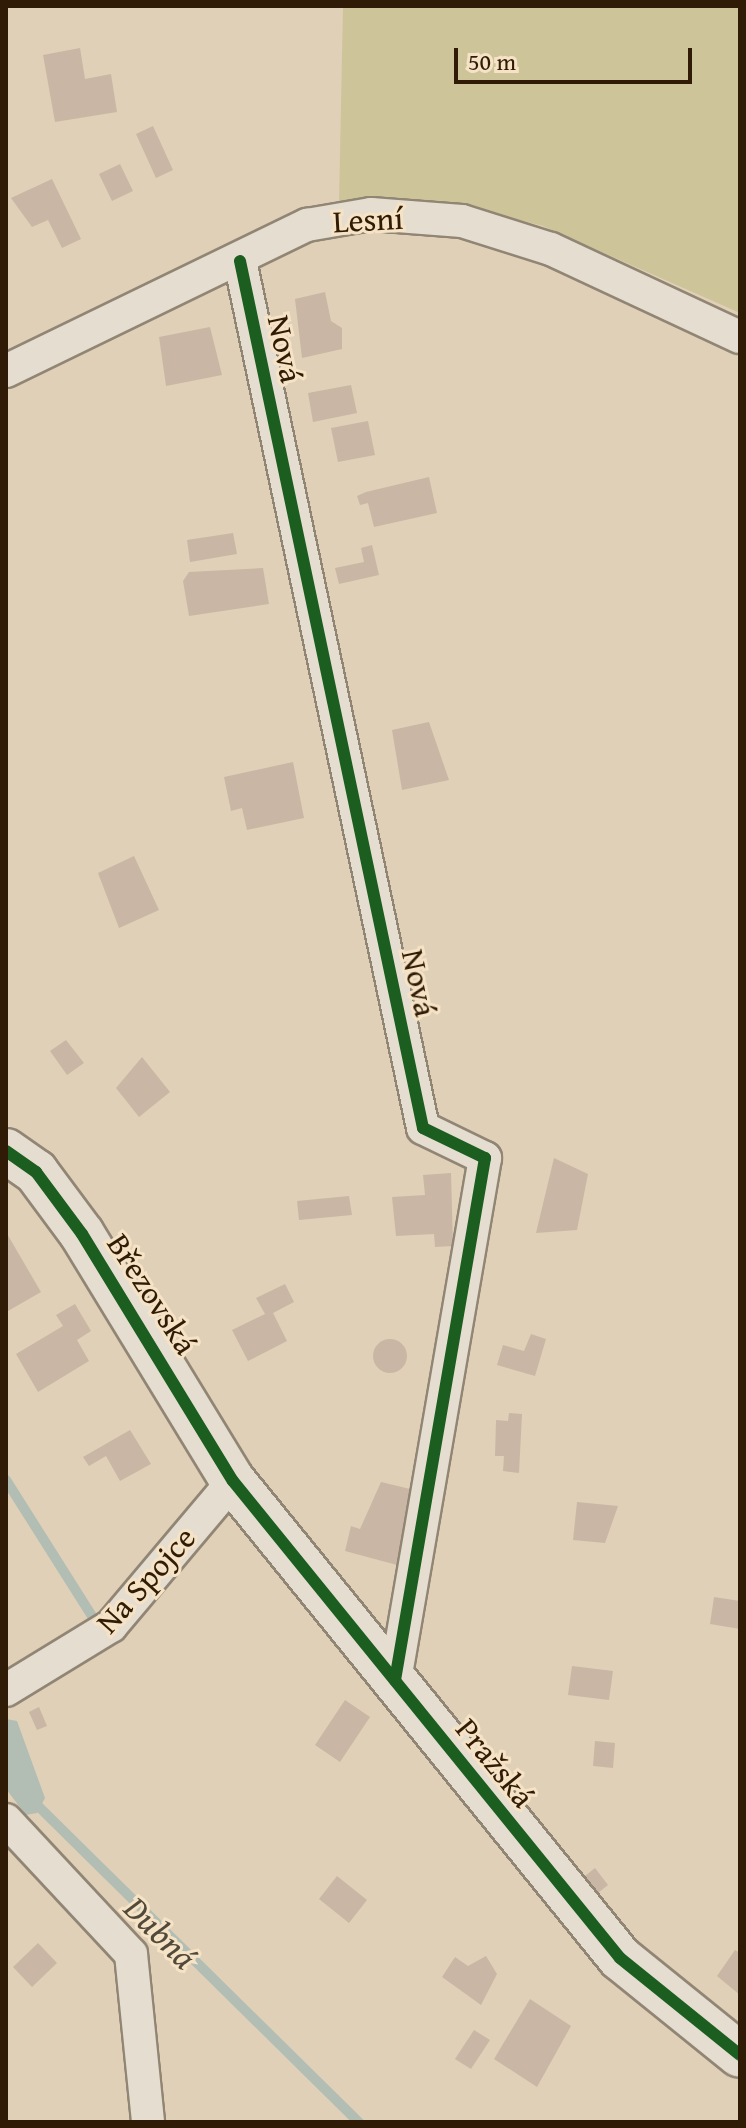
<!DOCTYPE html>
<html>
<head>
<meta charset="utf-8">
<style>
  body { margin:0 }
  #map { position:relative; width:746px; height:2128px; overflow:hidden; background:#e0d0b7; font-family:"Gentium Book Plus",serif }
  div>[style] { position:absolute }
  .green>* { inset:0; background:#cec49a }
  .water>* { inset:0; background:#b2bdb4 }
  .stream>* { height:10px; margin:-5px; padding:0 5px; transform-origin:5px; border-radius:5px; background:#b2bdb4 }
  .building>* { inset:0; background:#c9b6a5 }
  .round { border-radius:50% }
  .roads { filter:drop-shadow(2px 0 #918574) drop-shadow(-2px 0 #918574) drop-shadow(0 2px #918574) drop-shadow(0 -2px #918574) }
  .street>* { height:32px; margin:-16px; padding:0 16px; transform-origin:16px; border-radius:16px; background:#e5ddd0 }
  .secondary>* { height:44px; margin:-22px; padding:0 22px; transform-origin:22px; border-radius:22px; background:#e5ddd0 }
  .cycleway>* { height:12px; margin:-6px; padding:0 6px; transform-origin:6px; border-radius:6px; background:#1b5e20 }
  span { translate:-50% -50%; white-space:nowrap; text-align:center; line-height:1.15; -webkit-text-stroke:6px #f6e3c5; paint-order:stroke }
  .street-label { font-size:32px; color:#301c06 }
  .water-label { font-size:34px; color:#514a3a; font-style:italic }
  .frame { position:absolute; inset:0; border:8px solid #301c06; pointer-events:none }
  .scale { position:absolute; left:454px; top:48px; width:238px; height:36px; box-sizing:border-box; border:4px solid #301c06; border-top:0; padding-left:10px; font-size:24px; line-height:28px; white-space:nowrap; color:#301c06; -webkit-text-stroke:6px #f6e3c5; paint-order:stroke }
</style>
</head>
<body>
<div id="map">
  <div class="green">
    <div style="clip-path:polygon(343px 6px,740px 6px,740px 313px,543px 226px,452px 203px,339px 203px)"></div>
  </div>
  <div class="water">
    <div style="clip-path:polygon(6px 1719px,17px 1721px,45px 1798px,37px 1813px,26px 1815px,6px 1789px)"></div>
  </div>
  <div class="stream">
    <div style="left:6px;top:1480px;width:174px;rotate:57.7deg"></div>
    <div style="left:33px;top:1801px;width:458px;rotate:44.6deg"></div>
  </div>
  <div class="building">
    <div style="clip-path:polygon(80px 48px,85px 79px,111px 74px,117px 112px,55px 122px,43px 55px)"></div>
    <div style="clip-path:polygon(153px 126px,173px 170px,156px 178px,136px 134px)"></div>
    <div style="clip-path:polygon(120px 164px,133px 191px,112px 201px,99px 174px)"></div>
    <div style="clip-path:polygon(52px 179px,81px 239px,62px 248px,48px 220px,32px 227px,11px 198px)"></div>
    <div style="clip-path:polygon(325px 292px,331px 321px,342px 328px,342px 349px,302px 358px,295px 299px)"></div>
    <div style="clip-path:polygon(210px 327px,222px 375px,166px 386px,159px 337px)"></div>
    <div style="clip-path:polygon(351px 385px,357px 413px,313px 422px,308px 393px)"></div>
    <div style="clip-path:polygon(368px 421px,375px 455px,338px 462px,331px 428px)"></div>
    <div style="clip-path:polygon(429px 477px,437px 513px,374px 527px,368px 503px,360px 505px,357px 496px,366px 492px)"></div>
    <div style="clip-path:polygon(233px 533px,237px 554px,190px 562px,187px 540px)"></div>
    <div style="clip-path:polygon(372px 545px,379px 575px,339px 584px,335px 568px,364px 562px,361px 548px)"></div>
    <div style="clip-path:polygon(263px 568px,269px 604px,189px 616px,183px 581px,189px 572px)"></div>
    <div style="clip-path:polygon(429px 722px,449px 780px,402px 790px,392px 730px)"></div>
    <div style="clip-path:polygon(293px 762px,304px 818px,247px 830px,242px 808px,231px 811px,224px 777px)"></div>
    <div style="clip-path:polygon(134px 856px,159px 910px,119px 928px,98px 873px)"></div>
    <div style="clip-path:polygon(66px 1040px,84px 1063px,67px 1075px,50px 1051px)"></div>
    <div style="clip-path:polygon(142px 1057px,170px 1092px,139px 1117px,116px 1088px)"></div>
    <div style="clip-path:polygon(554px 1158px,588px 1174px,577px 1230px,536px 1233px)"></div>
    <div style="clip-path:polygon(451px 1173px,453px 1246px,435px 1247px,434px 1234px,396px 1236px,392px 1197px,425px 1195px,423px 1175px)"></div>
    <div style="clip-path:polygon(349px 1196px,352px 1215px,299px 1220px,297px 1201px)"></div>
    <div style="clip-path:polygon(6px 1232px,41px 1292px,8px 1311px,6px 1308px)"></div>
    <div style="clip-path:polygon(285px 1284px,294px 1302px,273px 1313px,287px 1341px,248px 1361px,232px 1330px,265px 1314px,256px 1298px)"></div>
    <div style="clip-path:polygon(75px 1304px,91px 1331px,77px 1340px,89px 1361px,38px 1392px,16px 1354px,63px 1326px,56px 1315px)"></div>
    <div style="clip-path:polygon(531px 1334px,546px 1339px,535px 1376px,497px 1365px,503px 1345px,524px 1351px)"></div>
    <div class="round" style="left:373px;top:1339px;width:34px;height:34px"></div>
    <div style="clip-path:polygon(509px 1413px,522px 1414px,519px 1473px,503px 1471px,504px 1456px,495px 1456px,496px 1420px,508px 1421px)"></div>
    <div style="clip-path:polygon(130px 1430px,151px 1464px,120px 1481px,106px 1456px,89px 1466px,83px 1457px)"></div>
    <div style="clip-path:polygon(381px 1482px,410px 1489px,397px 1565px,345px 1551px,351px 1526px,360px 1529px)"></div>
    <div style="clip-path:polygon(577px 1502px,618px 1506px,605px 1543px,573px 1540px)"></div>
    <div style="clip-path:polygon(714px 1597px,740px 1601px,740px 1629px,710px 1624px)"></div>
    <div style="clip-path:polygon(572px 1666px,613px 1671px,609px 1700px,568px 1695px)"></div>
    <div style="clip-path:polygon(345px 1700px,370px 1717px,340px 1762px,315px 1745px)"></div>
    <div style="clip-path:polygon(39px 1707px,47px 1726px,37px 1730px,29px 1712px)"></div>
    <div style="clip-path:polygon(595px 1741px,615px 1743px,613px 1768px,593px 1766px)"></div>
    <div style="clip-path:polygon(595px 1868px,608px 1885px,589px 1900px,575px 1884px)"></div>
    <div style="clip-path:polygon(337px 1876px,367px 1900px,349px 1923px,319px 1899px)"></div>
    <div style="clip-path:polygon(38px 1943px,57px 1963px,32px 1987px,13px 1967px)"></div>
    <div style="clip-path:polygon(735px 1950px,740px 1953px,740px 1995px,717px 1976px)"></div>
    <div style="clip-path:polygon(486px 1956px,497px 1974px,481px 2005px,442px 1977px,455px 1957px,468px 1966px)"></div>
    <div style="clip-path:polygon(530px 1999px,571px 2026px,537px 2087px,494px 2059px)"></div>
    <div style="clip-path:polygon(474px 2030px,490px 2040px,471px 2069px,455px 2059px)"></div>
  </div>
  <div class="roads">
    <div class="street">
      <div style="left:240px;top:261px;width:886px;rotate:78.08deg"></div>
      <div style="left:423px;top:1128px;width:69px;rotate:25.8deg"></div>
      <div style="left:485px;top:1158px;width:530px;rotate:99.78deg"></div>
      <div style="left:6px;top:371px;width:335px;rotate:-25.9deg"></div>
      <div style="left:307px;top:225px;width:65px;rotate:-9.8deg"></div>
      <div style="left:371px;top:214px;width:91px;rotate:4.4deg"></div>
      <div style="left:462px;top:221px;width:93px;rotate:17.5deg"></div>
      <div style="left:551px;top:249px;width:208px;rotate:25deg"></div>
      <div style="left:6px;top:1690px;width:123px;rotate:-31.4deg"></div>
      <div style="left:111px;top:1626px;width:189px;rotate:-49.9deg"></div>
      <div style="left:6px;top:1820px;width:183px;rotate:47deg"></div>
      <div style="left:131px;top:1954px;width:169px;rotate:84.2deg"></div>
    </div>
    <div class="secondary">
      <div style="left:6px;top:1151px;width:37px;rotate:35deg"></div>
      <div style="left:36px;top:1172px;width:77px;rotate:53.4deg"></div>
      <div style="left:82px;top:1234px;width:289px;rotate:58.6deg"></div>
      <div style="left:233px;top:1481px;width:614px;rotate:50.95deg"></div>
      <div style="left:620px;top:1958px;width:154px;rotate:38.9deg"></div>
    </div>
  </div>
  <div class="cycleway">
    <div style="left:240px;top:261px;width:886px;rotate:78.08deg"></div>
    <div style="left:423px;top:1128px;width:69px;rotate:25.8deg"></div>
    <div style="left:485px;top:1158px;width:530px;rotate:99.78deg"></div>
    <div style="left:6px;top:1151px;width:37px;rotate:35deg"></div>
    <div style="left:36px;top:1172px;width:77px;rotate:53.4deg"></div>
    <div style="left:82px;top:1234px;width:289px;rotate:58.6deg"></div>
    <div style="left:233px;top:1481px;width:614px;rotate:50.95deg"></div>
    <div style="left:620px;top:1958px;width:154px;rotate:38.9deg"></div>
  </div>
  <div class="street-label">
    <span style="left:368px;top:220px;rotate:-3deg">Lesní</span>
    <span style="left:285px;top:349px;rotate:78deg">Nová</span>
    <span style="left:419px;top:983px;rotate:78deg">Nová</span>
    <span style="left:152px;top:1294px;rotate:57deg">Březovská</span>
    <span style="left:146px;top:1580px;rotate:-48deg">Na Spojce</span>
    <span style="left:495px;top:1763px;rotate:51deg">Pražská</span>
  </div>
  <div class="water-label">
    <span style="left:161px;top:1932px;rotate:45deg">Dubná</span>
  </div>
  <div class="frame"></div>
  <div class="scale">50 m</div>
</div>
</body>
</html>
